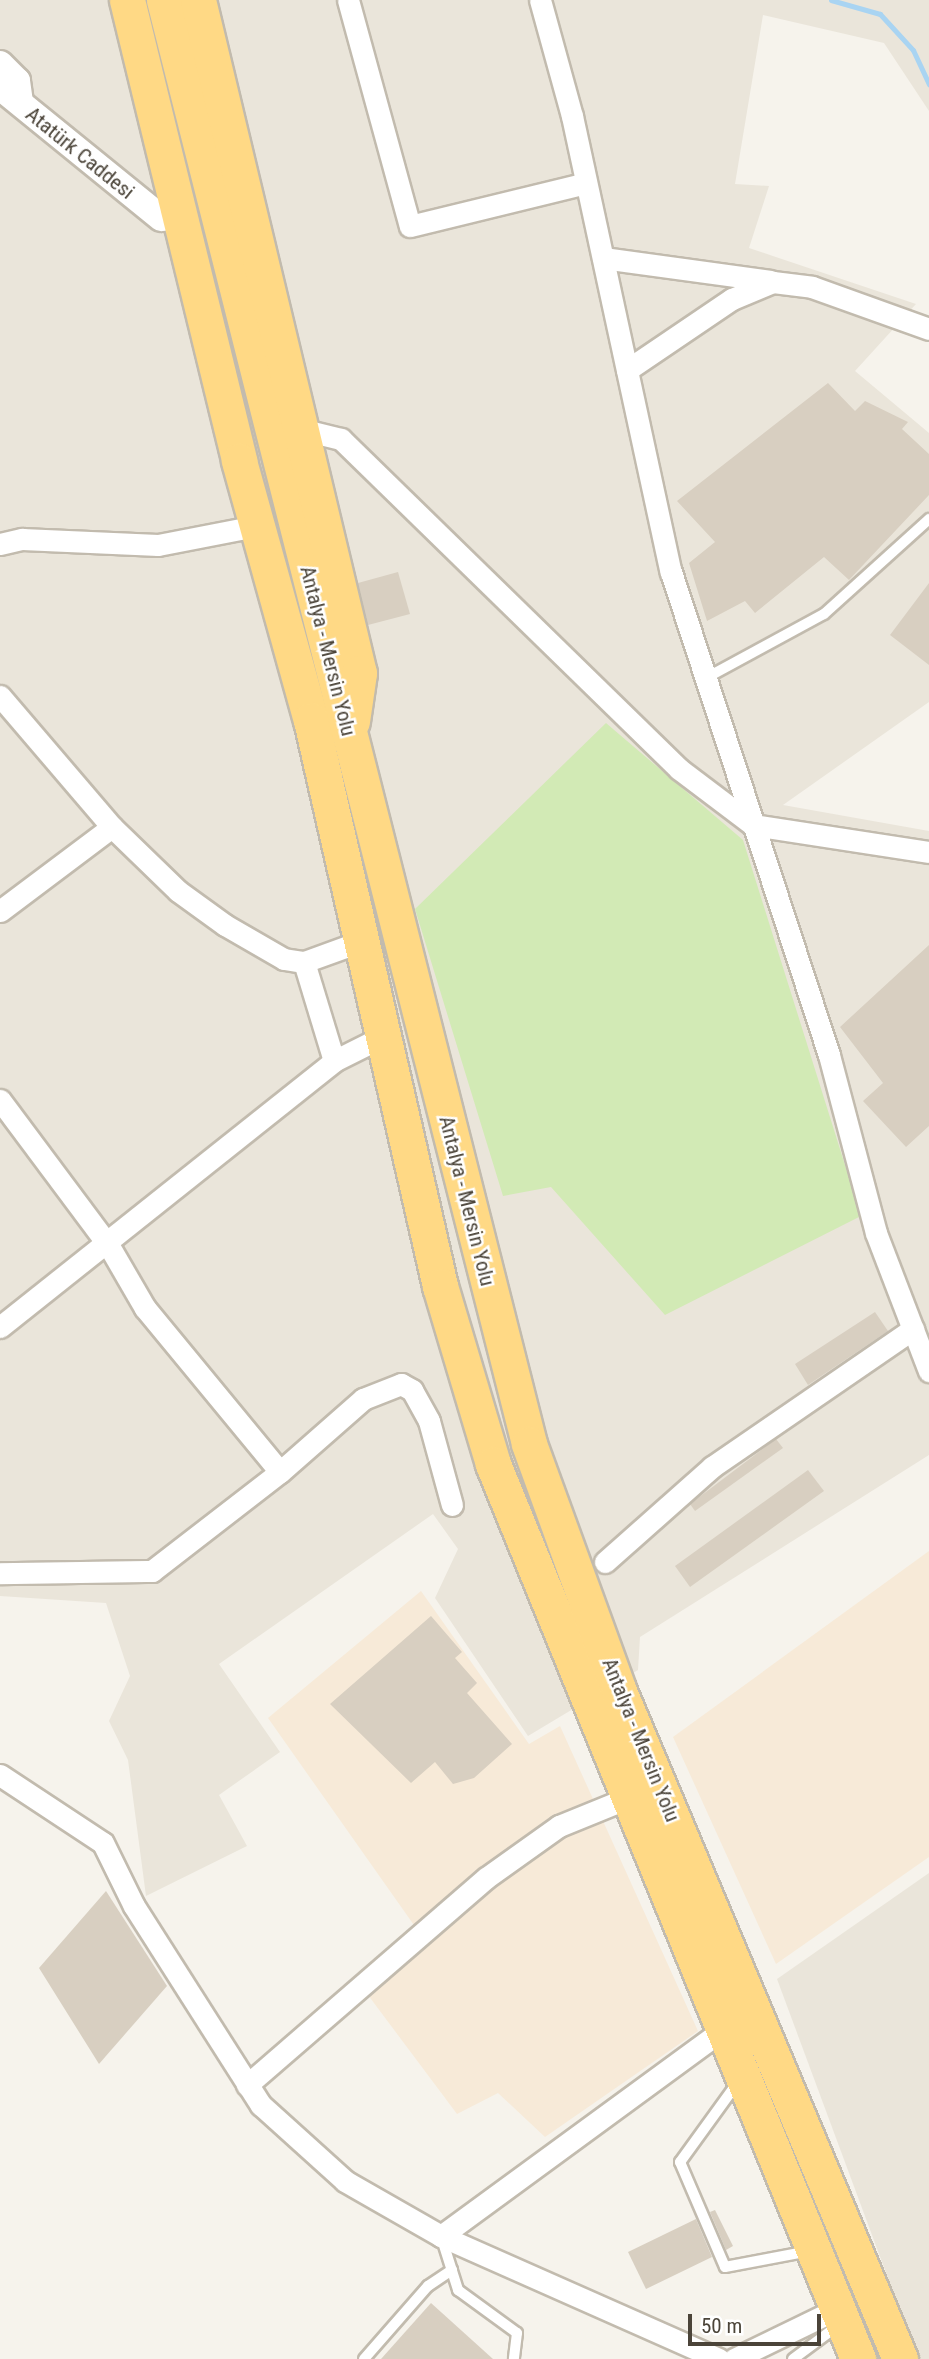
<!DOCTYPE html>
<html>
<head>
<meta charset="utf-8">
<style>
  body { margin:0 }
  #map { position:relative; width:929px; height:2359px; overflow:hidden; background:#f6f3ec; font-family:"Roboto Condensed",sans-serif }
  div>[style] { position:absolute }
  .residential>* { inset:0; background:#eae5da }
  .commercial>* { inset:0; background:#f7ead8 }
  .green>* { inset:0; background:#d2eab5 }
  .stream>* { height:5px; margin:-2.5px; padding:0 2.5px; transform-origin:2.5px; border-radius:2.5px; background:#a9d4f2 }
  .building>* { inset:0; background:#d8cfc1 }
  .roads { filter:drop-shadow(2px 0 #c2bbae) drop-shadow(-2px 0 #c2bbae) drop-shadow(0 2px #c2bbae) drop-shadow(0 -2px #c2bbae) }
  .service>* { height:10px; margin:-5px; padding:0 5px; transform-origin:5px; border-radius:5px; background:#fff }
  .minor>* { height:21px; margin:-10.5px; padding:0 10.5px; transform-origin:10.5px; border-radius:10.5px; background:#fff }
  .tertiary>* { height:26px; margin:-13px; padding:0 13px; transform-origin:13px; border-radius:13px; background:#fff }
  .trunk>* { height:35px; margin:-17.5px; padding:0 17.5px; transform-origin:17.5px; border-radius:17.5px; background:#ffd985 }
  span { translate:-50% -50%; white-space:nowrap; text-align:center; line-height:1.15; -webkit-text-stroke:5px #fff; paint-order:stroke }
  .street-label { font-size:21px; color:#4b4439 }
  .scale { position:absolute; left:688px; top:2314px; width:133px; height:32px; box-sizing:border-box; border:4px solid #4b4439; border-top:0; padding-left:9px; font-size:21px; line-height:24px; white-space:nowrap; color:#4b4439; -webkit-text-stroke:5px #fff; paint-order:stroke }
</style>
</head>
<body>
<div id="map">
  <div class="residential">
    <div style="clip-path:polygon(0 0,929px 0,929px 111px,884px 43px,763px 15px,735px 184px,769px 186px,749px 248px,916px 304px,855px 371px,929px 433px,929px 702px,783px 805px,929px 831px,929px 1455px,640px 1637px,638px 1670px,528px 1736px,435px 1598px,458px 1549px,433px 1514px,219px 1664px,280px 1752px,219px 1795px,247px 1846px,146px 1896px,128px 1760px,109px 1721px,130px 1676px,106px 1603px,0 1596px)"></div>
    <div style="clip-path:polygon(929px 1873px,929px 2359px,918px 2359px,777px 1979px)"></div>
  </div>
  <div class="commercial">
    <div style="clip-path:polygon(929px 1551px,929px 1857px,776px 1964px,673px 1737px)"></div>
    <div style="clip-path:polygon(421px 1591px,529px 1744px,560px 1726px,698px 2031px,545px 2137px,498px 2093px,457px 2114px,368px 1995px,428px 1945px,268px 1718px)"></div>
  </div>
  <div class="green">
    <div style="clip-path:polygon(606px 723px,743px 840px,861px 1216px,665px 1315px,551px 1187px,503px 1196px,415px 909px)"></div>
  </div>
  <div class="stream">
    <div style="left:831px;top:0;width:51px;rotate:15.9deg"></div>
    <div style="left:880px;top:14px;width:49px;rotate:47.5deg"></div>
    <div style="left:913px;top:50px;width:38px;rotate:65deg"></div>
  </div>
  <div class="building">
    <div style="clip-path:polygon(828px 383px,855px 411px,865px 401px,908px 422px,902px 429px,929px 454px,929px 495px,849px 580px,824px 557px,755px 613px,745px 601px,707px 621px,689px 563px,715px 542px,677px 501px)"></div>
    <div style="clip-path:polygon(398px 572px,410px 614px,368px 625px,358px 583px)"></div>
    <div style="clip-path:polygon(929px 583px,929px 665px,890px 635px)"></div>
    <div style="clip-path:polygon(929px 945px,929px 1126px,906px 1147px,863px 1101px,883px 1083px,840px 1027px)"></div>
    <div style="clip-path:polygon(875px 1312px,888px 1331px,808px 1385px,795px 1364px)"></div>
    <div style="clip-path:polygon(776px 1439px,783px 1448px,695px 1511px,690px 1504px)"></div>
    <div style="clip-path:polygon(808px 1470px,824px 1491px,690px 1587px,675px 1566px)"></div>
    <div style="clip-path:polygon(431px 1616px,462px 1652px,455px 1658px,477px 1683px,467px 1693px,512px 1744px,474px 1778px,453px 1784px,435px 1762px,411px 1783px,330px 1704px)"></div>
    <div style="clip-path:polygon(106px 1891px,167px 1986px,99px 2064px,39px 1968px)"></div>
    <div style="clip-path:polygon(715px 2210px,733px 2246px,726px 2250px,710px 2212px)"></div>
    <div style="clip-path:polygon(696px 2219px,712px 2257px,646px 2289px,628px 2252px)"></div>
    <div style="clip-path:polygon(431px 2303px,493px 2359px,381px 2359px)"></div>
  </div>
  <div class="roads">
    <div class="service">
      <div style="left:706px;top:678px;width:134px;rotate:-28.5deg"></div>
      <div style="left:824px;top:614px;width:142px;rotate:-42.1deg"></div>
      <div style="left:738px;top:2082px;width:99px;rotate:125.9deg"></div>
      <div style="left:680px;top:2162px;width:114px;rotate:66.8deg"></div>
      <div style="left:725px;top:2267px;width:86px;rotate:-10.7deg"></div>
      <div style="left:441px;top:2236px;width:57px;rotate:72.5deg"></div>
      <div style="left:458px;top:2290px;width:73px;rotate:36.1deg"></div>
      <div style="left:517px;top:2333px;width:26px;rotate:97deg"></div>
      <div style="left:364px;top:2359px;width:97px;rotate:-48.8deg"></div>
      <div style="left:428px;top:2286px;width:29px;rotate:-34deg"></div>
      <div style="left:793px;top:2359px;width:57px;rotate:-36.5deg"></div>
    </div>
    <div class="minor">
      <div style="left:348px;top:0;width:234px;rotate:74.7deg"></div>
      <div style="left:410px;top:226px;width:181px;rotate:-13.7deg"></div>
      <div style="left:540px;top:0;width:120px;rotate:74.6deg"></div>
      <div style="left:572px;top:116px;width:467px;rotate:77.8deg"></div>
      <div style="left:671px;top:572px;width:508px;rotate:71.89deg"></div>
      <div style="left:829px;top:1055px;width:184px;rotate:75.2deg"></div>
      <div style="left:876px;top:1233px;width:148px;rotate:69deg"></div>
      <div style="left:603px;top:258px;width:169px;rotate:7.8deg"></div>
      <div style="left:627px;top:370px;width:127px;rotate:-34.1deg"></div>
      <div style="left:732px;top:299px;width:44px;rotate:-22.5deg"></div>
      <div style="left:773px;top:282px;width:39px;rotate:7deg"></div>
      <div style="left:812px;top:287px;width:124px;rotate:19.7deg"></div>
      <div style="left:300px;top:429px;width:42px;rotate:13.7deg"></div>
      <div style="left:341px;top:439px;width:472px;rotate:44.3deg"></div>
      <div style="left:679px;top:769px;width:93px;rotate:37.1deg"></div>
      <div style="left:753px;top:825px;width:178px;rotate:8.7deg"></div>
      <div style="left:0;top:544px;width:23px;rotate:-13deg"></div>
      <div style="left:22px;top:539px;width:136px;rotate:2.5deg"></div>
      <div style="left:158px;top:545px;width:84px;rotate:-11deg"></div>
      <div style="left:0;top:696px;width:172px;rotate:49.5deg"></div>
      <div style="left:112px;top:827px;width:92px;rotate:44.1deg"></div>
      <div style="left:178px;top:891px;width:58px;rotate:35.9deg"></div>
      <div style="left:225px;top:925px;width:68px;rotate:30deg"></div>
      <div style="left:284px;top:959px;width:20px;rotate:9deg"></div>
      <div style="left:304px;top:962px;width:62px;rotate:-19.9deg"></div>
      <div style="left:0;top:911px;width:140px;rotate:-36.9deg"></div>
      <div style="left:304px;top:962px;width:103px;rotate:73.1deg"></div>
      <div style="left:0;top:1100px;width:182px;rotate:53.3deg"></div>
      <div style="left:109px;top:1246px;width:72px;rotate:59.9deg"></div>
      <div style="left:145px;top:1308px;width:212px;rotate:50.5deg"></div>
      <div style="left:280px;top:1472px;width:162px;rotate:142.3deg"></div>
      <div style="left:152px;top:1571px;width:152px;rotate:179.2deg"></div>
      <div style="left:0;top:1327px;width:427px;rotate:-38.5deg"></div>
      <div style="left:334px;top:1061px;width:56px;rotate:-26.6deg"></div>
      <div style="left:280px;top:1472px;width:111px;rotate:-41.3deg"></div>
      <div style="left:363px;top:1399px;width:41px;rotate:-21.5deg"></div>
      <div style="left:401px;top:1384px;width:13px;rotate:29deg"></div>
      <div style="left:412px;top:1390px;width:35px;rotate:61deg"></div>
      <div style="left:429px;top:1421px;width:87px;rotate:74.7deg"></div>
      <div style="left:605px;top:1562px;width:143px;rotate:-41.6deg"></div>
      <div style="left:712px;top:1467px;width:244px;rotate:-34.5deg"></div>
      <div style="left:0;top:1775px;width:123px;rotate:33.4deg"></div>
      <div style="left:103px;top:1843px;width:70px;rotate:63.8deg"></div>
      <div style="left:134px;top:1906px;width:236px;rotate:57.5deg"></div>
      <div style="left:261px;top:2105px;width:113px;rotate:42.1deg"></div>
      <div style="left:345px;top:2181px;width:111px;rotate:29.8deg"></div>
      <div style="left:441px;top:2236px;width:346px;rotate:-36.2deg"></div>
      <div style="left:247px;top:2085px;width:316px;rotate:-40.9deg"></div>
      <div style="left:486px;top:1878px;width:90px;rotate:-35.5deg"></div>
      <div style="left:559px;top:1826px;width:71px;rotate:-22.2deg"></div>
      <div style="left:441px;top:2236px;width:304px;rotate:23.9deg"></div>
      <div style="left:734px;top:2359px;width:114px;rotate:-25.9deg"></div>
    </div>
    <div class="tertiary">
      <div style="left:0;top:64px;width:24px;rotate:45deg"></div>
      <div style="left:17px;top:81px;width:21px;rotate:82deg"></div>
      <div style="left:0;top:87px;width:208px;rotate:39.1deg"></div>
    </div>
    <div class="trunk">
      <div style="left:127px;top:0;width:474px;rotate:76.3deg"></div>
      <div style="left:239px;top:461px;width:269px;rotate:74.5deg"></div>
      <div style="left:311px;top:720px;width:581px;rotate:77.16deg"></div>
      <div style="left:440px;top:1286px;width:186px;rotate:73.4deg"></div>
      <div style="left:493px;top:1464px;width:967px;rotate:67.81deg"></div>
      <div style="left:164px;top:0;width:1489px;rotate:75.81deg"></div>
      <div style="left:529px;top:1444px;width:261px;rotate:70deg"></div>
      <div style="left:618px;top:1689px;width:727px;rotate:67.17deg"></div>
      <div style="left:198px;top:0;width:692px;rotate:76.55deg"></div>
      <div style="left:359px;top:673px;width:49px;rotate:98.3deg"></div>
    </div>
  </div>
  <div class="street-label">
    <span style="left:80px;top:153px;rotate:39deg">Atatürk Caddesi</span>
    <span style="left:328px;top:651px;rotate:76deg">Antalya - Mersin Yolu</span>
    <span style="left:467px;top:1201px;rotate:76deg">Antalya - Mersin Yolu</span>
    <span style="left:641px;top:1740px;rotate:68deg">Antalya - Mersin Yolu</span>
  </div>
  <div class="scale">50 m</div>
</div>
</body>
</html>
